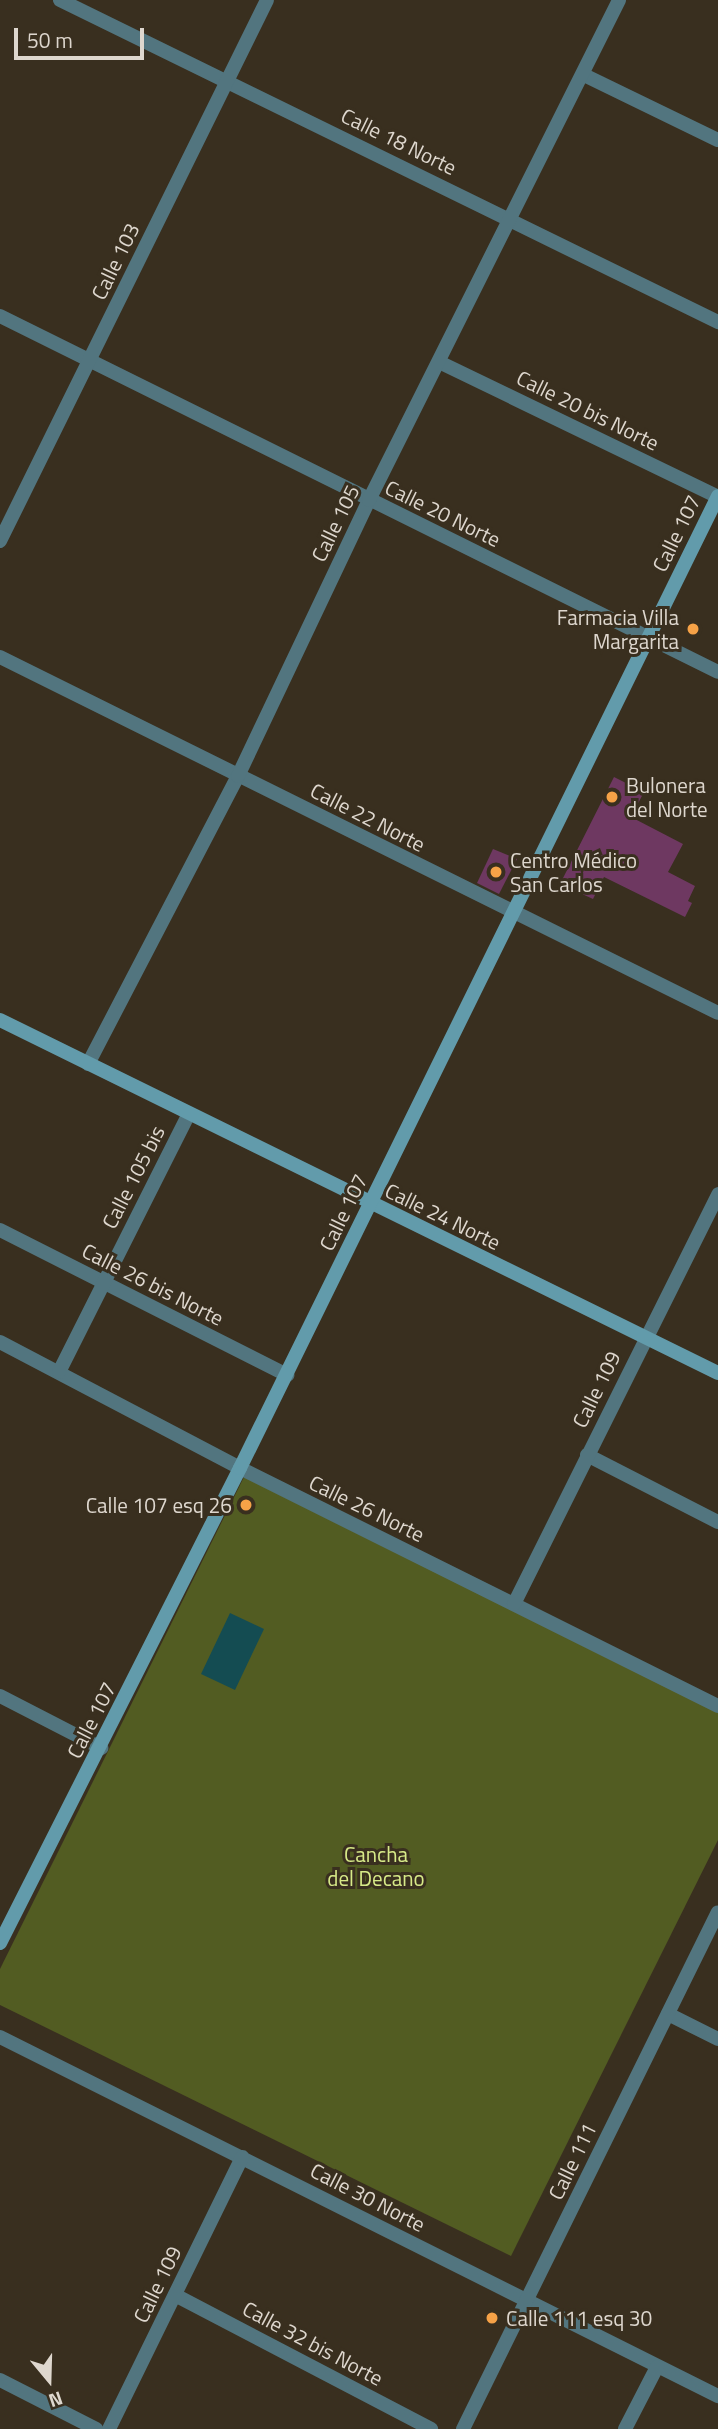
<!DOCTYPE html>
<html>
<head>
<meta charset="utf-8">
<style>
  body { margin:0 }
  #map { position:relative; width:718px; height:2429px; overflow:hidden; background:#392f1f; font-family:"Titillium Web",sans-serif }
  div>[style] { position:absolute }
  .green>* { inset:0; background:#525c22 }
  .water>* { inset:0; background:#144c52 }
  .building>* { inset:0; background:#6e3861 }
  .street>* { height:14px; margin:-7px; padding:0 7px; transform-origin:7px; border-radius:7px; background:#52757f }
  .secondary>* { height:14px; margin:-7px; padding:0 7px; transform-origin:7px; border-radius:7px; background:#629bab }
  .dots>* { width:19px; height:19px; translate:-50% -50%; box-sizing:border-box; border:4px solid #392f1f; border-radius:50% }
  span { translate:-50% -50%; white-space:nowrap; text-align:center; line-height:1.15; -webkit-text-stroke:6px #392f1f; paint-order:stroke }
  .street-label { font-size:21px; color:#ded7ce }
  .poi-label { font-size:21px; color:#ded7ce }
  .right { translate:-100% -50%; text-align:right }
  .left { translate:0 -50%; text-align:left }
  .park-label { font-size:21px; color:#d7ea88 }
  .north { position:absolute; left:14px; top:2345px; width:70px; height:70px; -webkit-text-stroke:5px #392f1f; paint-order:stroke; rotate:161deg; font-size:19px; font-weight:700; line-height:28px; text-align:center; color:#ded7ce }
  .north::after { content:''; display:block; margin:auto; width:24px; height:32px; background:#ded7ce; clip-path:polygon(50% 0,100% 100%,50% 72%,0 100%) }
  .scale { position:absolute; left:14px; top:28px; width:130px; height:32px; box-sizing:border-box; border:4px solid #ded7ce; border-top:0; padding-left:9px; font-size:21px; line-height:24px; white-space:nowrap; color:#ded7ce; -webkit-text-stroke:5px #392f1f; paint-order:stroke }
</style>
</head>
<body>
<div id="map">
  <div class="green">
    <div style="clip-path:polygon(244px 1477px,718px 1710px,718px 1840px,511px 2256px,0 2005px,0 1969px)"></div>
  </div>
  <div class="water">
    <div style="clip-path:polygon(230px 1613px,264px 1629px,235px 1690px,201px 1674px)"></div>
  </div>
  <div class="building">
    <div style="clip-path:polygon(614px 777px,644px 792px,631px 817px,683px 844px,668px 872px,695px 886px,688px 901px,692px 903px,685px 917px,604px 877px,593px 899px,560px 884px)"></div>
    <div style="clip-path:polygon(493px 849px,517px 859px,499px 894px,477px 883px)"></div>
  </div>
  <div class="street">
    <div style="left:60px;top:0;width:733px;rotate:26.08deg"></div>
    <div style="left:584px;top:75px;width:149px;rotate:25.9deg"></div>
    <div style="left:0;top:316px;width:801px;rotate:26.37deg"></div>
    <div style="left:439px;top:362px;width:310px;rotate:25.8deg"></div>
    <div style="left:0;top:541px;width:603px;rotate:-63.73deg"></div>
    <div style="left:0;top:657px;width:801px;rotate:26.37deg"></div>
    <div style="left:88px;top:1064px;width:325px;rotate:-62.5deg"></div>
    <div style="left:238px;top:776px;width:306px;rotate:-64.6deg"></div>
    <div style="left:369px;top:500px;width:559px;rotate:-63.43deg"></div>
    <div style="left:0;top:1230px;width:322px;rotate:26.8deg"></div>
    <div style="left:0;top:1342px;width:271px;rotate:27.7deg"></div>
    <div style="left:240px;top:1468px;width:534px;rotate:26.47deg"></div>
    <div style="left:59px;top:1372px;width:289px;rotate:-63.3deg"></div>
    <div style="left:587px;top:1455px;width:147px;rotate:27.1deg"></div>
    <div style="left:514px;top:1604px;width:458px;rotate:-63.5deg"></div>
    <div style="left:0;top:1696px;width:114px;rotate:27.2deg"></div>
    <div style="left:668px;top:2014px;width:56px;rotate:26.6deg"></div>
    <div style="left:0;top:2037px;width:803px;rotate:26.57deg"></div>
    <div style="left:175px;top:2295px;width:289px;rotate:27.6deg"></div>
    <div style="left:0;top:2380px;width:108px;rotate:27deg"></div>
    <div style="left:109px;top:2429px;width:303px;rotate:-63.9deg"></div>
    <div style="left:463px;top:2429px;width:576px;rotate:-63.75deg"></div>
    <div style="left:625px;top:2429px;width:70px;rotate:-62.7deg"></div>
  </div>
  <div class="secondary">
    <div style="left:0;top:1020px;width:800px;rotate:26.18deg"></div>
    <div style="left:0;top:1943px;width:532px;rotate:-63.19deg"></div>
    <div style="left:240px;top:1468px;width:1083px;rotate:-63.81deg"></div>
  </div>
  <div class="dots">
    <div style="left:693px;top:629px;background:#f6a247"></div>
    <div style="left:612px;top:797px;background:#f6a247"></div>
    <div style="left:496px;top:872px;background:#f6a247"></div>
    <div style="left:246px;top:1505px;background:#f6a247"></div>
    <div style="left:492px;top:2318px;background:#f6a247"></div>
  </div>
  <div class="street-label">
    <span style="left:399px;top:141px;rotate:26deg">Calle 18 Norte</span>
    <span style="left:115px;top:261px;rotate:-64deg">Calle 103</span>
    <span style="left:588px;top:410px;rotate:26deg">Calle 20 bis Norte</span>
    <span style="left:443px;top:513px;rotate:26deg">Calle 20 Norte</span>
    <span style="left:335px;top:523px;rotate:-64deg">Calle 105</span>
    <span style="left:676px;top:533px;rotate:-64deg">Calle 107</span>
    <span style="left:368px;top:817px;rotate:27deg">Calle 22 Norte</span>
    <span style="left:133px;top:1177px;rotate:-63deg">Calle 105 bis</span>
    <span style="left:343px;top:1212px;rotate:-64deg">Calle 107</span>
    <span style="left:443px;top:1216px;rotate:26deg">Calle 24 Norte</span>
    <span style="left:153px;top:1284px;rotate:27deg">Calle 26 bis Norte</span>
    <span style="left:596px;top:1389px;rotate:-64deg">Calle 109</span>
    <span style="left:367px;top:1508px;rotate:26deg">Calle 26 Norte</span>
    <span style="left:91px;top:1720px;rotate:-63deg">Calle 107</span>
    <span style="left:572px;top:2161px;rotate:-64deg">Calle 111</span>
    <span style="left:368px;top:2197px;rotate:27deg">Calle 30 Norte</span>
    <span style="left:157px;top:2284px;rotate:-64deg">Calle 109</span>
    <span style="left:313px;top:2343px;rotate:28deg">Calle 32 bis Norte</span>
  </div>
  <div class="poi-label">
    <span class="right" style="left:679px;top:629px">Farmacia Villa<br>Margarita</span>
    <span class="left" style="left:626px;top:797px">Bulonera<br>del Norte</span>
    <span class="left" style="left:510px;top:872px">Centro Médico<br>San Carlos</span>
    <span class="right" style="left:232px;top:1505px">Calle 107 esq 26</span>
    <span class="left" style="left:506px;top:2318px">Calle 111 esq 30</span>
  </div>
  <div class="park-label">
    <span style="left:376px;top:1866px">Cancha<br>del Decano</span>
  </div>
  <div class="north">N</div>
  <div class="scale">50 m</div>
</div>
</body>
</html>
